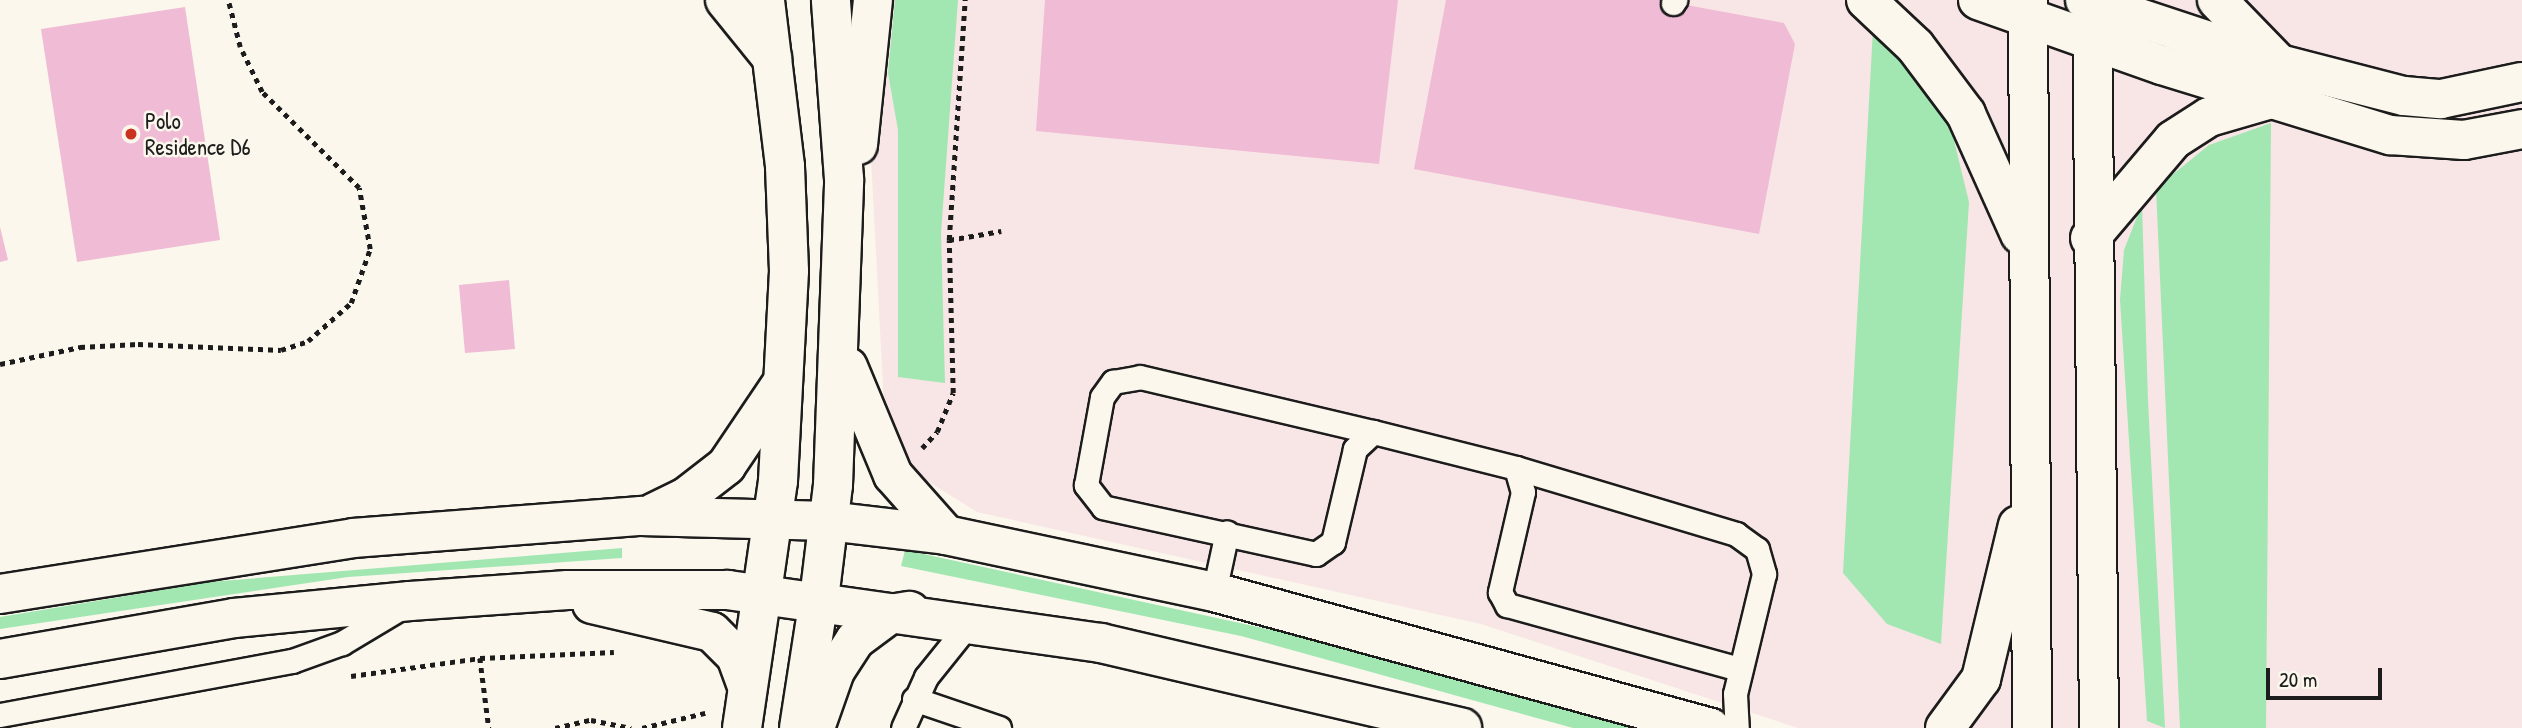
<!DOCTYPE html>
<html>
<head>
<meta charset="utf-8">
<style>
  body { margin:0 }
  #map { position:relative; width:2522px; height:728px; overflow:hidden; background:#fbf7ec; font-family:"Patrick Hand",sans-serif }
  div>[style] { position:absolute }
  .built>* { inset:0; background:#f8e5e5 }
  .green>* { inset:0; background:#a2e7b2 }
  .building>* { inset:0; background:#f0bbd5 }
  .path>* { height:4.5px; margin-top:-2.25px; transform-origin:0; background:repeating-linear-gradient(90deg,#1c1c1c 0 5px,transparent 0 10px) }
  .roads { filter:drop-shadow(2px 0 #1c1c1c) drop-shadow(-2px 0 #1c1c1c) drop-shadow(0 2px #1c1c1c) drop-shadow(0 -2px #1c1c1c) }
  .service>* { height:23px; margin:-11.5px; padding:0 11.5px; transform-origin:11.5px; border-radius:11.5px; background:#fbf7ec }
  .minor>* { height:38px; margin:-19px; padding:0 19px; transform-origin:19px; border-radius:19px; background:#fbf7ec }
  .tertiary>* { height:38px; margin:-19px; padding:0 19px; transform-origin:19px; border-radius:19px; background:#fbf7ec }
  .primary>* { height:38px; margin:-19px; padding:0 19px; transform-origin:19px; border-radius:19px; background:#fbf7ec }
  .dots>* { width:19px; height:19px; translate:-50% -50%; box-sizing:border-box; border:4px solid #fbf7ec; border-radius:50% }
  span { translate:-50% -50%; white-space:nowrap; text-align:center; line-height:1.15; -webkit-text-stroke:5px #fbf7ec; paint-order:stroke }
  .poi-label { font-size:23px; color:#1c1c1c }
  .left { translate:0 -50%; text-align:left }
  .scale { position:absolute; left:2266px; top:668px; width:116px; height:32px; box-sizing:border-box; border:4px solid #1c1c1c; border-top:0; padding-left:9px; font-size:21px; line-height:24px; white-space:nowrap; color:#1c1c1c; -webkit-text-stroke:5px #fbf7ec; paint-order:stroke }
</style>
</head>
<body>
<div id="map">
  <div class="built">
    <div style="clip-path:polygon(889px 0,2522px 0,2522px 728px,1798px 728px,1481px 624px,977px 512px,915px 473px,885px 424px,870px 138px)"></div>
  </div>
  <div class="green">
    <div style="clip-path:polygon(895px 0,958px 0,941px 233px,945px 383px,898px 377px,898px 130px,888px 73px)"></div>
    <div style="clip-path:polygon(1873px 29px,1896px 48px,1949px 120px,1969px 202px,1941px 644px,1887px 624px,1843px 573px)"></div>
    <div style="clip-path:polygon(2271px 123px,2266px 728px,2180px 728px,2156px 188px,2209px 145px)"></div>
    <div style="clip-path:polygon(2142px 204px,2148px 401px,2165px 728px,2147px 721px,2120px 300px,2124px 250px)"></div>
    <div style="clip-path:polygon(622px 548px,622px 558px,348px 577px,0 629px,0 617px,210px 582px)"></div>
    <div style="clip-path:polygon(905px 550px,1341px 645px,1631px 728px,1573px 728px,1241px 636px,901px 566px)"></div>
  </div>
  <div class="building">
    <div style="clip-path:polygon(1045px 0,1398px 0,1379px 164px,1036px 131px)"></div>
    <div style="clip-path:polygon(1446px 0,1659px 0,1784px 23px,1795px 44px,1759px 234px,1414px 169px)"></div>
    <div style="clip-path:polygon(185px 7px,220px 240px,77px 262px,41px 29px)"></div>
    <div style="clip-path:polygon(0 227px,8px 260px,0 262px)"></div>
    <div style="clip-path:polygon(509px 280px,515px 349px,465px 353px,459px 285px)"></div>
  </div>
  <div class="path">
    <div style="left:949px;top:240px;width:53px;rotate:-9.8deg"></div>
    <div style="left:0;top:364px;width:82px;rotate:-12deg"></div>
    <div style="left:80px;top:347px;width:58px;rotate:-3deg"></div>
    <div style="left:138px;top:344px;width:143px;rotate:2.4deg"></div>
    <div style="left:281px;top:350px;width:28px;rotate:-18deg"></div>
    <div style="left:308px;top:341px;width:57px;rotate:-41.5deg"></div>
    <div style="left:351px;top:303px;width:57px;rotate:-70.6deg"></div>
    <div style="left:370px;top:249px;width:62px;rotate:-100.2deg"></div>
    <div style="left:359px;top:188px;width:136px;rotate:-135.3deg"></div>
    <div style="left:262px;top:92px;width:50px;rotate:-116.1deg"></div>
    <div style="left:240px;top:47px;width:49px;rotate:-104.3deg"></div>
    <div style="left:922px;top:448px;width:22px;rotate:-47deg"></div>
    <div style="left:937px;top:432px;width:42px;rotate:-67.7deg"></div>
    <div style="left:953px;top:393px;width:153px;rotate:-91.5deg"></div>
    <div style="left:949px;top:240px;width:241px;rotate:-86.2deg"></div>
    <div style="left:480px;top:658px;width:71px;rotate:82.7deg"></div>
    <div style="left:351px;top:676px;width:130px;rotate:-7.9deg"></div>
    <div style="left:480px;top:658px;width:134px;rotate:-2.6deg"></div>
    <div style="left:555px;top:728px;width:37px;rotate:-13deg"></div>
    <div style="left:591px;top:720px;width:41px;rotate:11.3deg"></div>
    <div style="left:642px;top:728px;width:65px;rotate:-13.4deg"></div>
  </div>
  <div class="roads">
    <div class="service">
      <div style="left:1673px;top:3px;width:4px;rotate:-56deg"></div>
      <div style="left:1373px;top:432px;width:25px;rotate:137deg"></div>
      <div style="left:1355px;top:449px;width:96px;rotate:103.3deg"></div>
      <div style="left:1333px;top:542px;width:21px;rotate:145deg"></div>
      <div style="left:1316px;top:554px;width:218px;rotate:-167.6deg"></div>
      <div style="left:1103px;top:507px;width:28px;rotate:-128deg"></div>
      <div style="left:1086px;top:485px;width:89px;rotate:-79.7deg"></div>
      <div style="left:1102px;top:397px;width:19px;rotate:-54deg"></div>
      <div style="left:1113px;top:382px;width:27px;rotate:-10deg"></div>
      <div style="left:1140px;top:377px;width:239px;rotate:13.3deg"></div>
      <div style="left:1373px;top:432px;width:147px;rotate:14.1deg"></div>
      <div style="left:1516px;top:468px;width:230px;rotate:16.7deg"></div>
      <div style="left:1736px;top:534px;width:26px;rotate:36deg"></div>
      <div style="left:1757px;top:549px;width:26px;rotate:74deg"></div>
      <div style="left:1764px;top:574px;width:123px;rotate:103.6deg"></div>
      <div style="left:1735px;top:694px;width:34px;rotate:87deg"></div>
      <div style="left:1516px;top:468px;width:25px;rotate:74deg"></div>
      <div style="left:1523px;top:492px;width:103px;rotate:103deg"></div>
      <div style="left:1500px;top:592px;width:15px;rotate:62deg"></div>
      <div style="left:1507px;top:605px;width:242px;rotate:15.4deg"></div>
      <div style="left:1214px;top:592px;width:61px;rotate:-77.8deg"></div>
      <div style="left:914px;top:699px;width:90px;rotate:18.8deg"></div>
      <div style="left:0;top:715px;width:297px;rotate:-10.5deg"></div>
      <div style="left:292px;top:661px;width:53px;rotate:-19.8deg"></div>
      <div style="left:342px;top:643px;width:70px;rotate:-31deg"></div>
      <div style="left:903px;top:728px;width:56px;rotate:-65.7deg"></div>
      <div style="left:926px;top:677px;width:72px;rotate:-51.2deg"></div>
    </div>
    <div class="minor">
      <div style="left:1978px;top:0;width:195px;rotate:19.5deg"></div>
      <div style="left:2162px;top:65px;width:239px;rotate:17.1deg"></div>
      <div style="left:2390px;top:135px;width:74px;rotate:3.9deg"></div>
      <div style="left:2464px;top:140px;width:59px;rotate:-10.7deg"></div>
      <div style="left:2085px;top:0;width:204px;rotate:18.3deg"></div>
      <div style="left:2279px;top:64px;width:129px;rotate:14.4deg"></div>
      <div style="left:2404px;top:96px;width:37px;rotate:5deg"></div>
      <div style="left:2441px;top:99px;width:83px;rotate:-11.9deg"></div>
      <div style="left:742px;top:728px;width:137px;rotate:-81.6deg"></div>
      <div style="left:799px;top:728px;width:131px;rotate:-81.2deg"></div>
    </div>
    <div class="tertiary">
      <div style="left:725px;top:0;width:75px;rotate:51deg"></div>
      <div style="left:858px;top:145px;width:146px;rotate:-84.1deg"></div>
      <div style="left:848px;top:367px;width:117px;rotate:67.4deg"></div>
      <div style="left:893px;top:475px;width:80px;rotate:48.5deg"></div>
      <div style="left:653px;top:513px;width:37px;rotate:-26deg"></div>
      <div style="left:686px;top:497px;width:51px;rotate:-37.8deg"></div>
      <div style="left:726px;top:466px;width:100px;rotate:-56deg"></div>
      <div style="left:762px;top:592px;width:112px;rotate:-81.8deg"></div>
      <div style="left:778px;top:481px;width:210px;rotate:-87deg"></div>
      <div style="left:789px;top:271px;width:105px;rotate:-92.2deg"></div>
      <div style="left:785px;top:166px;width:167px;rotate:-96.9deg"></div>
      <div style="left:0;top:594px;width:357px;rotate:-9deg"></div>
      <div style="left:353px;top:538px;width:289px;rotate:-4.4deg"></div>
      <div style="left:641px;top:516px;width:188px;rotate:1.5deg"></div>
      <div style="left:829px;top:521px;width:118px;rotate:6.8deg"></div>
      <div style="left:946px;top:535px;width:274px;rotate:12deg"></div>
      <div style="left:1214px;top:592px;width:515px;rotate:15.3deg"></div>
      <div style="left:819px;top:599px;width:115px;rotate:-83deg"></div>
      <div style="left:833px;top:485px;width:306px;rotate:-87.9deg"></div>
      <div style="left:844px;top:179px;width:179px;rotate:-94.2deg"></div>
      <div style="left:592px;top:604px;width:123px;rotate:13.1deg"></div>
      <div style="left:712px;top:632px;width:34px;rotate:45deg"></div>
      <div style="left:736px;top:656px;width:32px;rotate:70deg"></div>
      <div style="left:0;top:659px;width:238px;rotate:-9.9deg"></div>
      <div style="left:234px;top:618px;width:177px;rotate:-5.5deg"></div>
      <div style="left:410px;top:601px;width:158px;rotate:-4deg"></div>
      <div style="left:568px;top:590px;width:160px"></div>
      <div style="left:728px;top:590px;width:377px;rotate:8.1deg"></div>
      <div style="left:1101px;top:643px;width:371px;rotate:13.2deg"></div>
      <div style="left:815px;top:728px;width:60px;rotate:-70.7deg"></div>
      <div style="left:835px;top:671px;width:37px;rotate:-57deg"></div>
      <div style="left:855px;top:640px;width:44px;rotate:-36.6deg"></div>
      <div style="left:890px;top:614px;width:20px;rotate:-9deg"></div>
    </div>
    <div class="primary">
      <div style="left:1866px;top:0;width:67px;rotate:43.2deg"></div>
      <div style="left:1915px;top:46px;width:85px;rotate:53.1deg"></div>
      <div style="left:1966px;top:114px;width:132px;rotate:65.8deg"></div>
      <div style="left:2028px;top:0;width:728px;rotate:89.69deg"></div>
      <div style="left:2092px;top:0;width:728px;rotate:89.45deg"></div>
      <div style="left:2217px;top:0;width:89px;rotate:45.9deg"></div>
      <div style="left:2090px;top:238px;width:128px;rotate:-49.7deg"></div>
      <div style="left:2173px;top:140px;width:43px;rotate:-32.6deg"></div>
      <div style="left:2209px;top:117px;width:60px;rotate:-16.3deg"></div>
      <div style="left:1945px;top:728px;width:61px;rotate:-53.7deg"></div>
      <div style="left:1981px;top:679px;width:158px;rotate:-76.5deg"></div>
    </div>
  </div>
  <div class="dots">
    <div style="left:131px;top:134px;background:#c8321e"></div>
  </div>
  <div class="poi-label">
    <span class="left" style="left:145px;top:134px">Polo<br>Residence D6</span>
  </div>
  <div class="scale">20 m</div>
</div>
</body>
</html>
